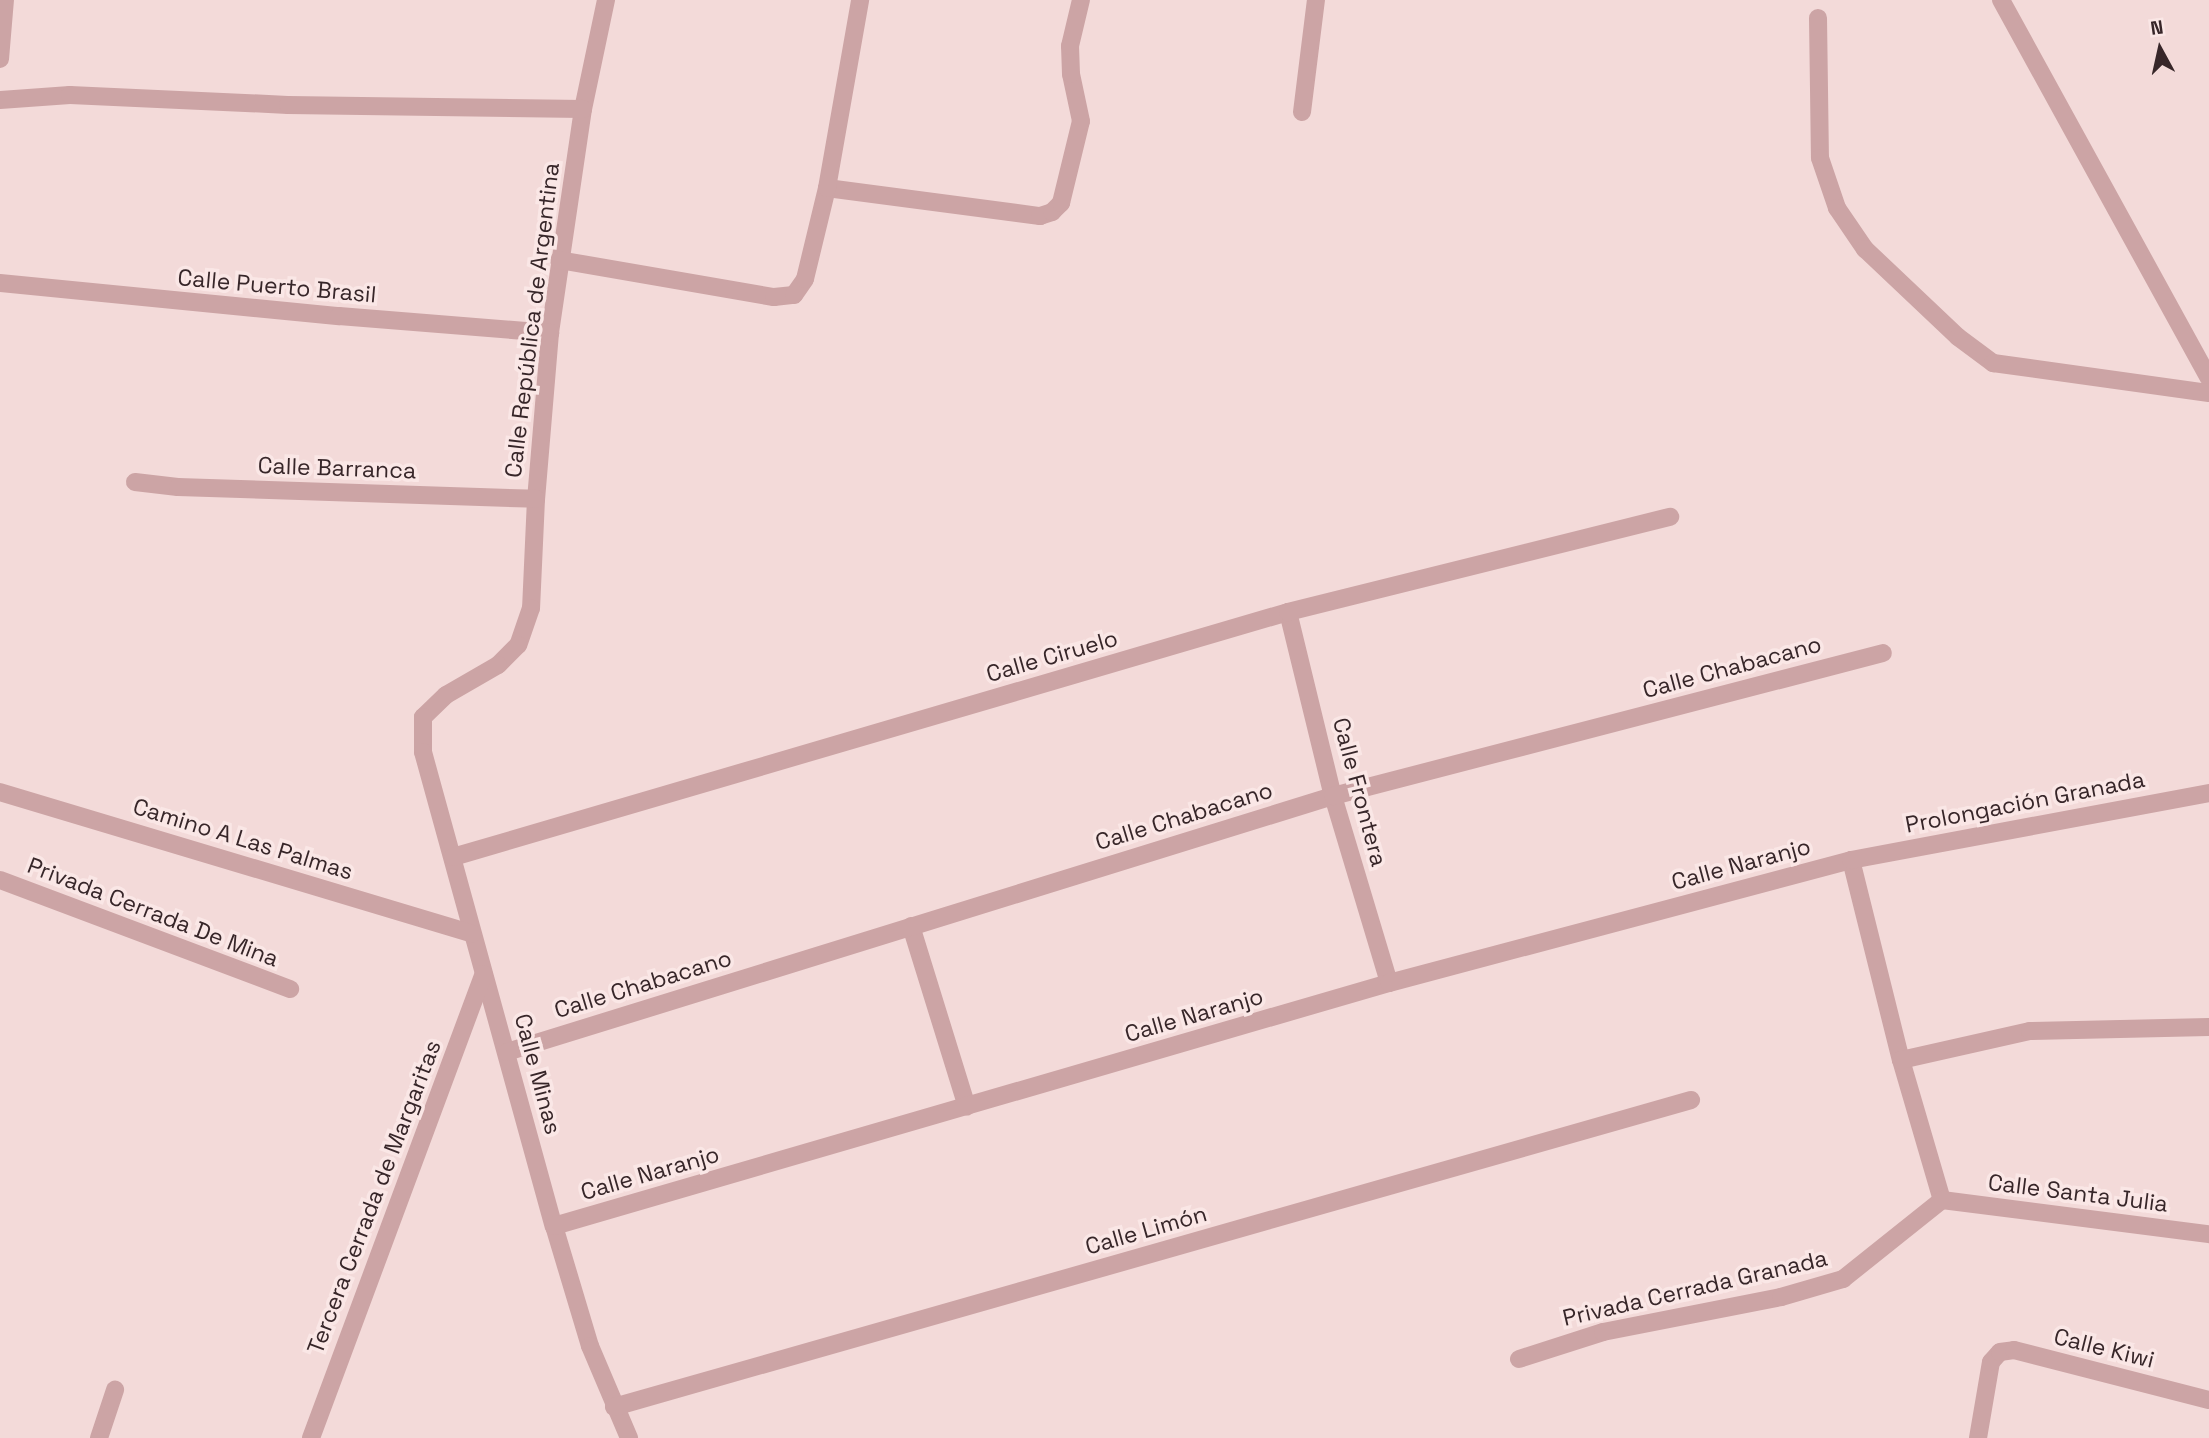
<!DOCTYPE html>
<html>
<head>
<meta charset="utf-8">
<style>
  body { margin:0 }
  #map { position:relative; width:2209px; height:1438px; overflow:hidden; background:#f3dad9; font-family:"Space Grotesk",sans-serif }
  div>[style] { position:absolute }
  .minor>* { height:18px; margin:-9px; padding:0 9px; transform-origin:9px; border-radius:9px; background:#cca4a5 }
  span { translate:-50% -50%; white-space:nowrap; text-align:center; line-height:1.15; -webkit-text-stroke:7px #fae7e6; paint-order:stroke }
  .street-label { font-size:23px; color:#372629 }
  .north { position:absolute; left:2125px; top:14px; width:70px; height:70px; -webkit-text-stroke:5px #fae7e6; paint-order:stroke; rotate:352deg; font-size:19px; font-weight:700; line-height:28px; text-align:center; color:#372629 }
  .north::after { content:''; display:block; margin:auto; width:24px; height:32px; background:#372629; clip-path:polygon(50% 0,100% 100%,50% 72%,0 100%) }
</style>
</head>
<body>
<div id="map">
  <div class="minor">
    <div style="left:606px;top:0;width:111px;rotate:101.9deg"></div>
    <div style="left:583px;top:109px;width:226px;rotate:98.4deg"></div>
    <div style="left:550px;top:333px;width:167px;rotate:94.8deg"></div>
    <div style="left:536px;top:499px;width:109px;rotate:92.6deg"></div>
    <div style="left:531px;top:608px;width:39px;rotate:109deg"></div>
    <div style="left:518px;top:645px;width:28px;rotate:135deg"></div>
    <div style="left:498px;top:665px;width:60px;rotate:150deg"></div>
    <div style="left:446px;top:695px;width:32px;rotate:136deg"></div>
    <div style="left:423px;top:717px;width:35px;rotate:90deg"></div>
    <div style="left:423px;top:752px;width:492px;rotate:74.6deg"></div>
    <div style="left:554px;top:1226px;width:125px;rotate:73.3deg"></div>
    <div style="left:590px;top:1346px;width:100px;rotate:67deg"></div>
    <div style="left:2001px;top:0;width:431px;rotate:61.2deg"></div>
    <div style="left:1818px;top:18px;width:140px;rotate:89.2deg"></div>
    <div style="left:1820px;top:158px;width:53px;rotate:71.2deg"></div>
    <div style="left:1837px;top:208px;width:50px;rotate:55.7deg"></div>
    <div style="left:1865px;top:249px;width:128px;rotate:43.4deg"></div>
    <div style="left:1958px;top:337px;width:44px;rotate:36.6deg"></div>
    <div style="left:1993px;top:363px;width:218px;rotate:7.9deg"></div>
    <div style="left:0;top:59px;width:59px;rotate:-85.2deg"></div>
    <div style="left:0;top:100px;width:70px;rotate:-4.1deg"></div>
    <div style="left:70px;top:95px;width:218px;rotate:2.6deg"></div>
    <div style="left:288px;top:105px;width:295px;rotate:0.8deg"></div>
    <div style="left:1302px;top:112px;width:113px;rotate:-82.9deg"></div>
    <div style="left:827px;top:188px;width:215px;rotate:7.5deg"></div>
    <div style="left:1040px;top:216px;width:13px;rotate:-18deg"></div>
    <div style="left:1052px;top:212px;width:13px;rotate:-45deg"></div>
    <div style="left:1061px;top:203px;width:84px;rotate:-76.3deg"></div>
    <div style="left:1081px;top:121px;width:48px;rotate:-102deg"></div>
    <div style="left:1071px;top:74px;width:28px;rotate:-92deg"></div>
    <div style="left:1070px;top:46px;width:47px;rotate:-76.6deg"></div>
    <div style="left:559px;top:260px;width:218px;rotate:9.8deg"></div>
    <div style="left:774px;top:297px;width:20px;rotate:-6deg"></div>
    <div style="left:794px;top:295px;width:19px;rotate:-55deg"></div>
    <div style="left:805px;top:279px;width:94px;rotate:-76.4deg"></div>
    <div style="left:827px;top:188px;width:191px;rotate:-80deg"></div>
    <div style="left:0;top:283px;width:341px;rotate:5.6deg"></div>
    <div style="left:339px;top:316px;width:212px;rotate:4.6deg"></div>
    <div style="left:135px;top:482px;width:43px;rotate:6.6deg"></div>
    <div style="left:178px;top:487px;width:358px;rotate:1.9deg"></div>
    <div style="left:1288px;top:612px;width:189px;rotate:76.3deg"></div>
    <div style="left:1333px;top:796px;width:195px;rotate:73.3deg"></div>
    <div style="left:0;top:792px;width:493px;rotate:16.7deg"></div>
    <div style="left:453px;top:857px;width:870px;rotate:-16.35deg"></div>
    <div style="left:1288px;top:612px;width:394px;rotate:-14deg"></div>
    <div style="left:1851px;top:860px;width:206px;rotate:76deg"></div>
    <div style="left:1901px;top:1060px;width:146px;rotate:73.7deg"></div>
    <div style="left:0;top:880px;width:310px;rotate:20.6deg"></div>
    <div style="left:911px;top:926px;width:189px;rotate:72.8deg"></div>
    <div style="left:507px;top:1052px;width:865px;rotate:-17.22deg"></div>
    <div style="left:1333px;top:796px;width:568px;rotate:-14.57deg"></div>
    <div style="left:1901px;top:1060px;width:132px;rotate:-12.7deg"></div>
    <div style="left:2030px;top:1031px;width:179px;rotate:-1.3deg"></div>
    <div style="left:1942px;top:1200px;width:269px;rotate:7.3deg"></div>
    <div style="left:554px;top:1226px;width:870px;rotate:-16.23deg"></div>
    <div style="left:1389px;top:983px;width:478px;rotate:-14.9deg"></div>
    <div style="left:1851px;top:860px;width:364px;rotate:-10.6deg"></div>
    <div style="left:1519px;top:1359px;width:88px;rotate:-17.8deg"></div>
    <div style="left:1603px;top:1332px;width:181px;rotate:-11.1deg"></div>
    <div style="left:1781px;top:1297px;width:65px;rotate:-16.2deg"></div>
    <div style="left:1843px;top:1279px;width:127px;rotate:-38.6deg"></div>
    <div style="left:614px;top:1407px;width:1120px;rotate:-15.91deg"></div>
    <div style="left:99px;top:1438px;width:51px;rotate:-71.6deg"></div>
    <div style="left:311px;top:1438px;width:495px;rotate:-69.6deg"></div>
    <div style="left:1978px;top:1438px;width:77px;rotate:-80.3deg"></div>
    <div style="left:1991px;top:1362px;width:13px;rotate:-48deg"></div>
    <div style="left:2000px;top:1352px;width:14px;rotate:-8deg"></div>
    <div style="left:2014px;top:1350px;width:201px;rotate:14.4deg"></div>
  </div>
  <div class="street-label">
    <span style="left:277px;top:286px;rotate:5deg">Calle Puerto Brasil</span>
    <span style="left:532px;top:320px;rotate:-83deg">Calle República de Argentina</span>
    <span style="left:337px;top:468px;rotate:2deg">Calle Barranca</span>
    <span style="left:1052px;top:656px;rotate:-16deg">Calle Ciruelo</span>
    <span style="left:1732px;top:667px;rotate:-15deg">Calle Chabacano</span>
    <span style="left:1360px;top:792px;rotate:75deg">Calle Frontera</span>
    <span style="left:2025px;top:802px;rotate:-11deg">Prolongación Granada</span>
    <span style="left:1184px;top:816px;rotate:-17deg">Calle Chabacano</span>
    <span style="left:243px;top:839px;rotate:17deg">Camino A Las Palmas</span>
    <span style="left:1741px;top:864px;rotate:-15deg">Calle Naranjo</span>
    <span style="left:153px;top:912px;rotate:21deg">Privada Cerrada De Mina</span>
    <span style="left:643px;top:984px;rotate:-17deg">Calle Chabacano</span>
    <span style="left:1194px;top:1015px;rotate:-16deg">Calle Naranjo</span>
    <span style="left:538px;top:1074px;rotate:75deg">Calle Minas</span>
    <span style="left:650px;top:1173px;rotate:-16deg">Calle Naranjo</span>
    <span style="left:2078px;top:1193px;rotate:7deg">Calle Santa Julia</span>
    <span style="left:374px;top:1197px;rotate:-69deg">Tercera Cerrada de Margaritas</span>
    <span style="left:1146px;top:1230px;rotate:-16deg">Calle Limón</span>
    <span style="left:1695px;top:1288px;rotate:-13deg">Privada Cerrada Granada</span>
    <span style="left:2104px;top:1348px;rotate:14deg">Calle Kiwi</span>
  </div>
  <div class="north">N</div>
</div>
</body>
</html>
